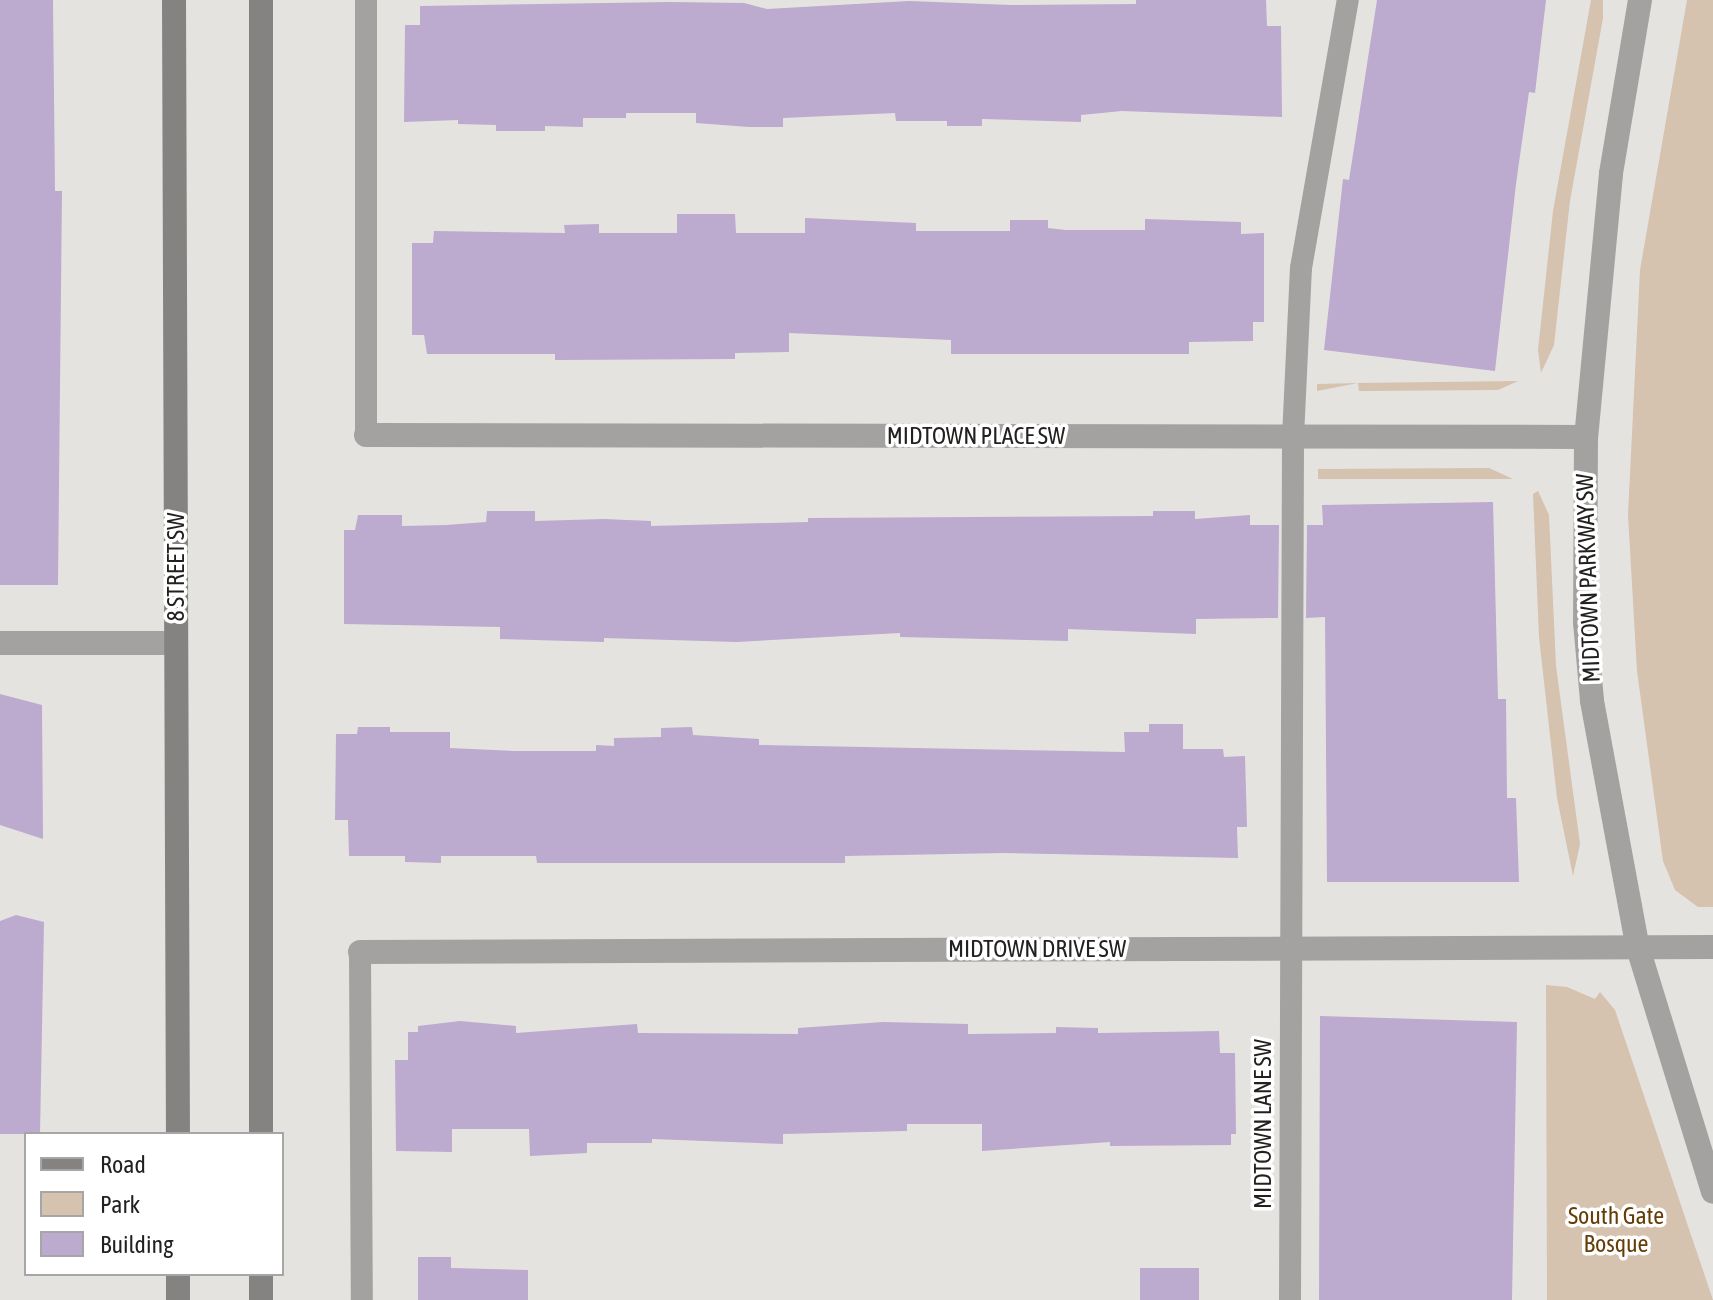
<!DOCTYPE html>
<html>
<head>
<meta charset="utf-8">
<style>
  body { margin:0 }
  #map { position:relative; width:1713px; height:1300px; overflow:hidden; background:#e5e3e0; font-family:"Asap Condensed",sans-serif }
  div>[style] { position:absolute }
  .green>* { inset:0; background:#d5c2af }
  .building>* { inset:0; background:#bcaacf }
  .service>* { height:22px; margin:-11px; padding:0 11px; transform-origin:11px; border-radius:11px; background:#a3a2a1 }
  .minor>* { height:24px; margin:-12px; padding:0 12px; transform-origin:12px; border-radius:12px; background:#a3a2a1 }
  .secondary>* { height:24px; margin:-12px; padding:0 12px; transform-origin:12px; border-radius:12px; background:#848381 }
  span { translate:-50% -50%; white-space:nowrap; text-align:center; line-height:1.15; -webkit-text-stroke:7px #fff; paint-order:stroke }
  .street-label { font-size:24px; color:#222120 }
  .park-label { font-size:24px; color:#653d05 }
  .legend { position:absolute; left:24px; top:1132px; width:260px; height:144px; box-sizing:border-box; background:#fff; border:2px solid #a7a6a6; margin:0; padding:10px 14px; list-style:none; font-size:24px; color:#222120 }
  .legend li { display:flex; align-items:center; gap:16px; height:40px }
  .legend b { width:40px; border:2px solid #a7a6a6 }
</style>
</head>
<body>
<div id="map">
  <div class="green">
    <div style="clip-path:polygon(1591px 0,1603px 0,1603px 18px,1570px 201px,1554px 345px,1541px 373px,1538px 350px,1553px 211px)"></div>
    <div style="clip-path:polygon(1687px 0,1713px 0,1713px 907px,1698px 907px,1675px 890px,1663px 861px,1637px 671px,1628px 515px,1640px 270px)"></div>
    <div style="clip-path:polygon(1518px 381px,1498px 390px,1359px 391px,1358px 383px,1317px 391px,1317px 384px,1358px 383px)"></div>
    <div style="clip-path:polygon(1489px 468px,1513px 479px,1318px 479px,1318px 469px)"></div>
    <div style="clip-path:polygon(1538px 491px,1549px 515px,1556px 666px,1580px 844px,1573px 876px,1557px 798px,1539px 637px,1533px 494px)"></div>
    <div style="clip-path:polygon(1546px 985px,1567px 987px,1595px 999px,1600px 992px,1615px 1010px,1713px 1300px,1547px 1300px)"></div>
  </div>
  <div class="building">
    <div style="clip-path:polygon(0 0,53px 0,55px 191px,62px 191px,58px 585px,0 585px)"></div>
    <div style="clip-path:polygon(1136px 0,1266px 0,1267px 26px,1281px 26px,1282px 117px,1122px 111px,1081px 115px,1081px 122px,982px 119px,982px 126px,947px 126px,947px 121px,896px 121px,895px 113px,783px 118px,783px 127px,749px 127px,696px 123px,696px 113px,626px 113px,626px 118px,583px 118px,583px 127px,545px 126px,545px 131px,496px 131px,496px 125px,458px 124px,458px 120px,404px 122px,405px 25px,420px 25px,420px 6px,670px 2px,744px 3px,767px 9px,909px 1px,1011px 5px,1136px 4px)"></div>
    <div style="clip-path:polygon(1377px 0,1546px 0,1535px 93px,1529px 92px,1516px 184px,1495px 371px,1324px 350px,1343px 179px,1349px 180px)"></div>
    <div style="clip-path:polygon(677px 214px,735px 214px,736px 233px,805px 233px,805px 218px,916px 223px,916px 231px,1010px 231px,1010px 220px,1048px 220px,1048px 228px,1066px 230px,1145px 230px,1145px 219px,1241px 222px,1241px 234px,1264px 233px,1264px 322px,1253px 322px,1253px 341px,1189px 342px,1189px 354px,951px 354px,951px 340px,789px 333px,789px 352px,735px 353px,735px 359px,555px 360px,555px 354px,427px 354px,424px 335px,412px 335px,412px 243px,433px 243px,434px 231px,565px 233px,564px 225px,599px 224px,599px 233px,677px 233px)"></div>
    <div style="clip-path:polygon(1493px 502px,1498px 699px,1506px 699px,1507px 798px,1516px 798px,1519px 882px,1327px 882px,1325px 617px,1306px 618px,1307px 525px,1323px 525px,1322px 505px)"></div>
    <div style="clip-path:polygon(487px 511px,535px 511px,535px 521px,604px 519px,651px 521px,651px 526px,808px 522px,808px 518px,1153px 516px,1153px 511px,1195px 511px,1195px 519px,1250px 515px,1250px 525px,1279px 525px,1278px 618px,1196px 619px,1196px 634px,1068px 629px,1068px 641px,900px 637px,900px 633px,737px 642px,604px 638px,604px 642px,500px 639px,500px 627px,344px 624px,344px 530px,355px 530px,358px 515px,402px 515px,402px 526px,446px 525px,486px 522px)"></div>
    <div style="clip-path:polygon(0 694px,42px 705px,43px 839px,0 825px)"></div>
    <div style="clip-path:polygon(1149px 724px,1183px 724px,1183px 749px,1223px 749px,1224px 757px,1245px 756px,1247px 827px,1237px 827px,1238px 858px,1004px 853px,845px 856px,845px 863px,537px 863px,536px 856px,441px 856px,441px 863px,405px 862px,405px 856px,349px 856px,348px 820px,335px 820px,336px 734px,357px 734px,358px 727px,390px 727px,390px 732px,450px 732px,450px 748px,515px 751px,596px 751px,596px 745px,614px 746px,614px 738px,661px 737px,661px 728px,692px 727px,693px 735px,759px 739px,759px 745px,1125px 752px,1124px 732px,1149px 732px)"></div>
    <div style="clip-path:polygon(16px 915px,44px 922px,40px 1134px,0 1134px,0 921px)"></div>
    <div style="clip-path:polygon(1320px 1016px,1517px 1022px,1512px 1300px,1319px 1300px)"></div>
    <div style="clip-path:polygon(460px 1021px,516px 1026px,516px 1033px,637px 1024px,638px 1033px,798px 1034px,798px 1028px,883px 1022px,968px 1024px,968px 1034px,1056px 1033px,1056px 1027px,1098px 1028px,1098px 1033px,1219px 1031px,1220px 1053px,1235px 1053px,1236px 1134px,1231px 1134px,1231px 1145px,1110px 1146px,1110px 1142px,982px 1151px,982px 1124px,907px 1124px,907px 1131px,783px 1134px,783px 1144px,652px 1139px,652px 1143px,587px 1143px,587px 1153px,530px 1156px,529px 1129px,452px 1129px,452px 1152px,396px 1151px,395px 1060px,408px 1060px,408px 1032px,418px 1032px,418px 1026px)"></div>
    <div style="clip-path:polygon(418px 1257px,451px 1257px,451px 1268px,528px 1270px,528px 1300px,418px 1300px)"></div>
    <div style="clip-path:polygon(1140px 1268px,1199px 1268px,1199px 1300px,1140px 1300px)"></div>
  </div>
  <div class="service">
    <div style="left:366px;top:435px;width:435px;rotate:-90deg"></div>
    <div style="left:360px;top:952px;width:348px;rotate:89.7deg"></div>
    <div style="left:1290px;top:1300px;width:863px;rotate:-89.8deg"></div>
    <div style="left:1293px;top:437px;width:169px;rotate:-87.3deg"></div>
    <div style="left:1301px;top:268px;width:272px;rotate:-80.1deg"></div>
  </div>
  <div class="minor">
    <div style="left:1640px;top:0;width:176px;rotate:99.5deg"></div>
    <div style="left:1611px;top:174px;width:264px;rotate:95.4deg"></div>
    <div style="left:1586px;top:437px;width:185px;rotate:90.3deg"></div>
    <div style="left:1585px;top:622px;width:79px;rotate:84.9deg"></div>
    <div style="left:1592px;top:701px;width:251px;rotate:79.5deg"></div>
    <div style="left:1638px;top:948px;width:255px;rotate:72.9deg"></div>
    <div style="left:366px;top:435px;width:1220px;rotate:0.09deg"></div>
    <div style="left:0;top:643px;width:176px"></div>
    <div style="left:360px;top:952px;width:1353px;rotate:-0.21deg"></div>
  </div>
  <div class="secondary">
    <div style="left:174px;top:0;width:1134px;rotate:89.8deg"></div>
    <div style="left:261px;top:0;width:1134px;rotate:90deg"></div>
    <div style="left:178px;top:1274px;width:26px;rotate:90deg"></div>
    <div style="left:261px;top:1274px;width:26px;rotate:90deg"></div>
  </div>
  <div class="street-label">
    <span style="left:976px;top:436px">MIDTOWN PLACE SW</span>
    <span style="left:176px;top:567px;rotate:-90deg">8 STREET SW</span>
    <span style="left:1588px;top:578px;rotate:-92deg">MIDTOWN PARKWAY SW</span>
    <span style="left:1037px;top:949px">MIDTOWN DRIVE SW</span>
    <span style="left:1263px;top:1124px;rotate:-90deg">MIDTOWN LANE SW</span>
  </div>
  <div class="park-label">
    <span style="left:1616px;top:1230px">South Gate<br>Bosque</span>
  </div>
  <ul class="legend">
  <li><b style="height:10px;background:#848381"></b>Road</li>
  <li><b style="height:22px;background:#d5c2af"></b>Park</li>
  <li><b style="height:22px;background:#bcaacf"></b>Building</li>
  </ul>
</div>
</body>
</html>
